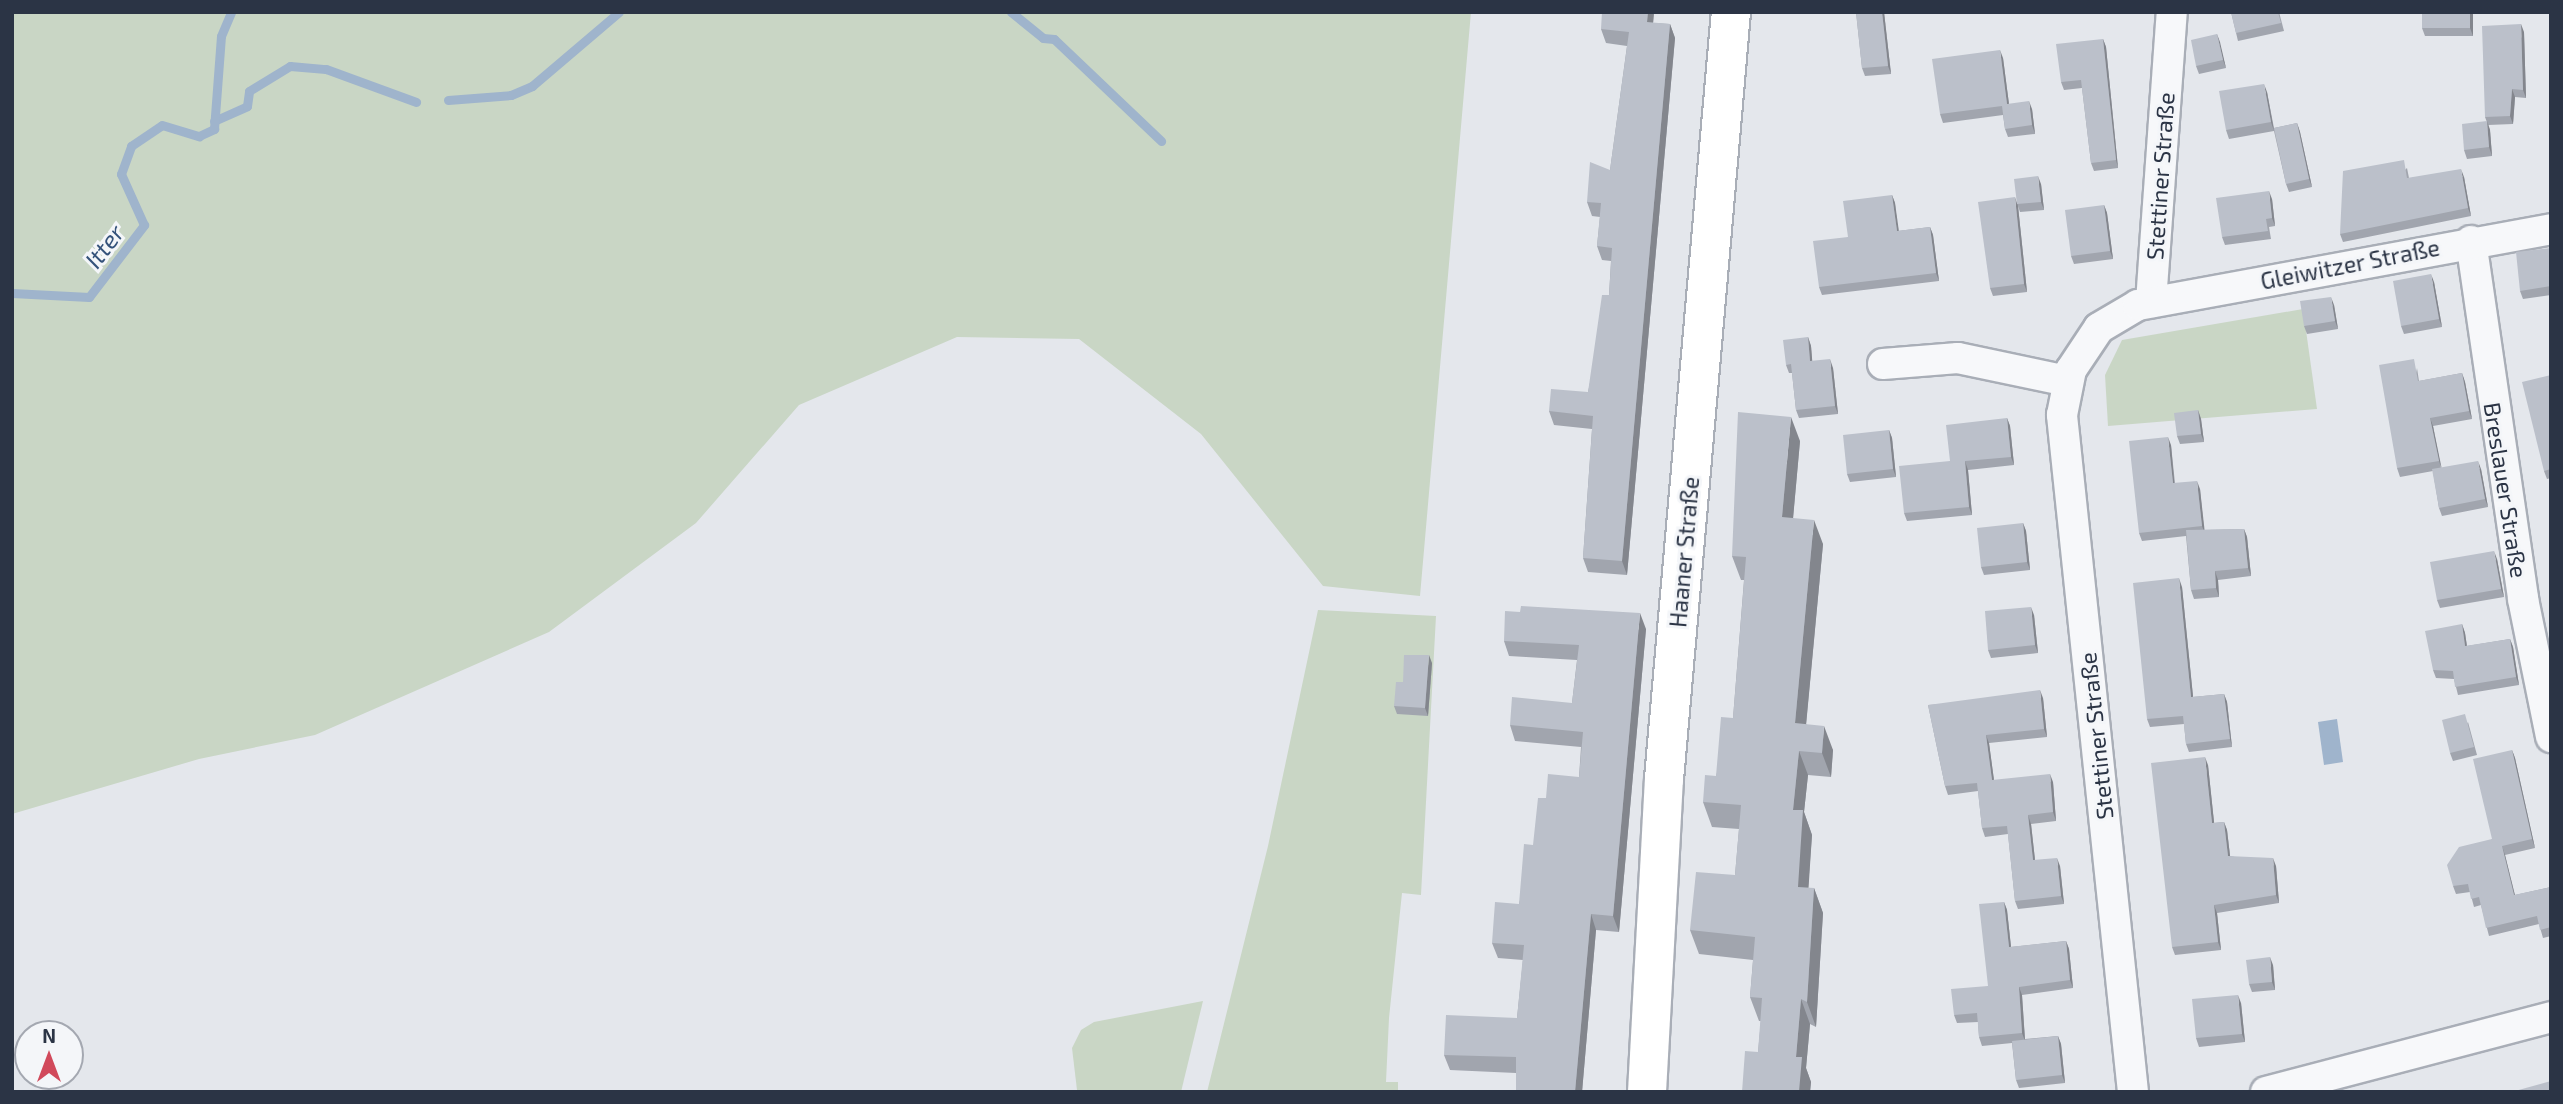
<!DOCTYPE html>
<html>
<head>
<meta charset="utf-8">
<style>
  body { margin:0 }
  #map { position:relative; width:2563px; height:1104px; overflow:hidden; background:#e4e7ec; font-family:"Exo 2",sans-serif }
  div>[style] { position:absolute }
  .green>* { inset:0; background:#c9d6c5 }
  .water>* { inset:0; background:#9fb4cc }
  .stream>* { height:9px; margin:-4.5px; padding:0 4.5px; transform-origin:4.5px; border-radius:4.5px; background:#9fb4cc }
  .roads { filter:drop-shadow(2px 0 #a9aeb7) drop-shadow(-2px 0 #a9aeb7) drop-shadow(0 2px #a9aeb7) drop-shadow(0 -2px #a9aeb7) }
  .minor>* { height:30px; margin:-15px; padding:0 15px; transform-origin:15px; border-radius:15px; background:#f7f8fa }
  .major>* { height:38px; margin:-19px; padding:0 19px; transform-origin:19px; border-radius:19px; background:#fff }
  .wall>* { inset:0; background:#a1a5ae }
  .shaded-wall>* { inset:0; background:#83868d }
  .building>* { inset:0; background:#bbc0ca }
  span { translate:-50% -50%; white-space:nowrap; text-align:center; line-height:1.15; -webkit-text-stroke:6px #f4f6f9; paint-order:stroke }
  .street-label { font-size:23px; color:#2b3445 }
  .water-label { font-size:24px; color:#34527a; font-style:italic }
  .frame { position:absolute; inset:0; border:14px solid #2b3445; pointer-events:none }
  .north { position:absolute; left:14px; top:1020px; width:70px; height:70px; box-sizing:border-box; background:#f4f6f9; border:2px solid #a4a8b1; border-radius:50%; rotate:0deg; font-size:19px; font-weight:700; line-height:28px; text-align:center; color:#2b3445 }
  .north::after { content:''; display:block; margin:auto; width:24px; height:32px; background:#d1495b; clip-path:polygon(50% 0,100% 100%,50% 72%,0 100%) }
</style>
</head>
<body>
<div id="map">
  <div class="green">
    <div style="clip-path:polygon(12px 12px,1471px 12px,1420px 596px,1323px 586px,1201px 434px,1079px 339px,957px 337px,799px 405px,696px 523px,549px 632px,315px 735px,199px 759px,12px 814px)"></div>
    <div style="clip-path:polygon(2303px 309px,2317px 409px,2108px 426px,2105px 375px,2122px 340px)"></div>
    <div style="clip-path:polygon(1318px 610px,1436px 616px,1421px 895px,1402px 893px,1389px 1018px,1386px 1082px,1398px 1082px,1398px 1092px,1207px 1092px,1268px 846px)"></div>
    <div style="clip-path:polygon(1203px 1001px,1181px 1092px,1077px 1090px,1072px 1048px,1081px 1030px,1094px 1022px)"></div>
  </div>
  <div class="water">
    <div style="clip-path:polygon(2337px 719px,2343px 762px,2324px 765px,2318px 722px)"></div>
  </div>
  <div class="stream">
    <div style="left:1011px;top:12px;width:41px;rotate:39.1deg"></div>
    <div style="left:1043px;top:38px;width:11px;rotate:5deg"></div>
    <div style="left:1054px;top:39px;width:148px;rotate:43.6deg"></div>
    <div style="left:448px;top:100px;width:63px;rotate:-4.5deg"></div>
    <div style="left:511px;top:95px;width:23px;rotate:-23deg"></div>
    <div style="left:532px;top:86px;width:114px;rotate:-40.4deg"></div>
    <div style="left:214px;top:121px;width:36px;rotate:-24deg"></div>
    <div style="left:247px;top:106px;width:15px;rotate:-82deg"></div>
    <div style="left:249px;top:91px;width:48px;rotate:-31.4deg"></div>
    <div style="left:290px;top:66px;width:36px;rotate:5deg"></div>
    <div style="left:326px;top:69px;width:96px;rotate:20.1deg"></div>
    <div style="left:12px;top:293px;width:77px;rotate:3deg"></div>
    <div style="left:89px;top:297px;width:91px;rotate:-52.6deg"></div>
    <div style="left:144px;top:225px;width:56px;rotate:-114.3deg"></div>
    <div style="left:121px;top:174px;width:30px;rotate:-70deg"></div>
    <div style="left:131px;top:146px;width:37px;rotate:-34deg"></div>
    <div style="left:162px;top:125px;width:39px;rotate:17deg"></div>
    <div style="left:199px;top:136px;width:17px;rotate:-25deg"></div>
    <div style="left:214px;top:129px;width:93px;rotate:-85.7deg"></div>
    <div style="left:221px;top:36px;width:26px;rotate:-67deg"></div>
  </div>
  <div class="roads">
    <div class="minor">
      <div style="left:2471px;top:241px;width:362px;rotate:81.7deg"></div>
      <div style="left:2523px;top:599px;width:141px;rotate:78.5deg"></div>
      <div style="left:2151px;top:302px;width:291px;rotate:-85.9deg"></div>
      <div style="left:1883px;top:364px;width:75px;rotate:-4.6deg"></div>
      <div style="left:1958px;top:358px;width:111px;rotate:11.9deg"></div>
      <div style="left:2133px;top:1092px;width:681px;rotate:-95.99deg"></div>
      <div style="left:2062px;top:415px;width:46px;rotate:-78.7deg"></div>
      <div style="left:2071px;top:370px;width:50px;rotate:-56.3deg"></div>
      <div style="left:2099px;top:328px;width:45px;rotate:-30.5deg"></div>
      <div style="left:2138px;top:305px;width:420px;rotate:-10.4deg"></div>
      <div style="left:2266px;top:1092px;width:295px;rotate:-14.7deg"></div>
    </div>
    <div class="major">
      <div style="left:1647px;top:1092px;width:313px;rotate:-86.9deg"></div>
      <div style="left:1664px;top:779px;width:770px;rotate:-85.01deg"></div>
    </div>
  </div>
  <div class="wall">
    <div style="clip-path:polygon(1654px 12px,1653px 23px,1670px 24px,1675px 38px,1627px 575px,1588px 572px,1583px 558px,1592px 429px,1554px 425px,1549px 411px,1588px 392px,1609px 295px,1611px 261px,1602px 260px,1597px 246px,1600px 217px,1592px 216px,1587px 202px,1610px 170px,1627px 46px,1606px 43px,1601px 29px)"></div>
    <div style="clip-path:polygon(1856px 12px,1884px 12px,1891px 74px,1865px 76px,1862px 68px)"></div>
    <div style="clip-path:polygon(2231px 12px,2279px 12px,2284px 31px,2238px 41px)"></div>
    <div style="clip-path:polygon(2422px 12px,2473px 12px,2473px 36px,2425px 36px,2422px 28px)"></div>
    <div style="clip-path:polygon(2524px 32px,2526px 98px,2515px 97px,2513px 124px,2488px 125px,2485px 117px)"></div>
    <div style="clip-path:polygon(2217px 34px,2226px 68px,2199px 74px,2196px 66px)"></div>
    <div style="clip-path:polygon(2103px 39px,2106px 47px,2118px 168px,2094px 171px,2091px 163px,2082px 88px,2064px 90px,2061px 82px)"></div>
    <div style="clip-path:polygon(2003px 58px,2009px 104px,2032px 109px,2035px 134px,2008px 137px,2005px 129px,2003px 115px,1943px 123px,1940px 114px)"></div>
    <div style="clip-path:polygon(2267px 92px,2274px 128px,2297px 123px,2300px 132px,2312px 187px,2289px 192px,2286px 184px,2274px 131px,2229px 139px,2226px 130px)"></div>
    <div style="clip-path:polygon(2487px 121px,2490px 130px,2492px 156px,2467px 159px,2464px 150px)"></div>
    <div style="clip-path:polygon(2407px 168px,2409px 178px,2464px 177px,2471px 216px,2343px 242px,2340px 234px)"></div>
    <div style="clip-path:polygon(2041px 184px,2044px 210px,2020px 212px,2018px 206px,2027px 292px,1993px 296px,1990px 288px,2017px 204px)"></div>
    <div style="clip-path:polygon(1892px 195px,1895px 203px,1898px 231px,1930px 227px,1933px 235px,1939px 281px,1822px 295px,1819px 287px,1848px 237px)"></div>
    <div style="clip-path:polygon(2272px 199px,2275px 226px,2269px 227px,2271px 239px,2225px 245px,2222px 237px)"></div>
    <div style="clip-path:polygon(2104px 205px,2107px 213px,2113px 259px,2074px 264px,2071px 256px)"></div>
    <div style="clip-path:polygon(2551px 248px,2551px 295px,2523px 299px,2520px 291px)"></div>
    <div style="clip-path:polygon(2434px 282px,2442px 327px,2404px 334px,2401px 326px)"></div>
    <div style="clip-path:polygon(2334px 305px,2338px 329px,2307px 334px,2304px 326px)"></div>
    <div style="clip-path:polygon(1808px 337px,1811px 346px,1812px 361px,1833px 368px,1838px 414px,1799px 418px,1796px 410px,1792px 373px,1789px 373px,1786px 365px)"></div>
    <div style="clip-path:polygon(2417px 368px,2419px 381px,2462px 373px,2465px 382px,2472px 419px,2433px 426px,2441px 468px,2481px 469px,2488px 507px,2442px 516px,2439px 508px,2433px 471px,2400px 477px,2397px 468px)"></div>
    <div style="clip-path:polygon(2551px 375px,2551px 478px,2547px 479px,2544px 471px)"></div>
    <div style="clip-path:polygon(2198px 410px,2201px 419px,2204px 442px,2180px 444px,2177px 436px)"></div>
    <div style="clip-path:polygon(2007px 418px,2010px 426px,2014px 465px,1968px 470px,1972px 515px,1907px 521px,1904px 513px,1950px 461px)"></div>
    <div style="clip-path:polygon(1889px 430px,1892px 438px,1896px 477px,1850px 482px,1847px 474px)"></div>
    <div style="clip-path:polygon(1800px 441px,1793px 518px,1823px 544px,1806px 724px,1833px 750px,1831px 777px,1808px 775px,1804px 812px,1812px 835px,1808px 888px,1814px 888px,1823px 913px,1816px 1027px,1810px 1024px,1806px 1068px,1811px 1082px,1810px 1092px,1742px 1092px,1758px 1052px,1761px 1021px,1759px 1021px,1750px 997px,1753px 960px,1699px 954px,1690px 930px,1735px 875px,1739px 829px,1712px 827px,1703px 802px,1716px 776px,1733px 718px,1744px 580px,1741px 580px,1732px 556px)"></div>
    <div style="clip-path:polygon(2171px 445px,2175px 483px,2200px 489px,2204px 530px,2244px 529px,2247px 537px,2251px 576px,2218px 580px,2219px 597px,2194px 599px,2191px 590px,2186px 536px,2142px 541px,2139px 533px)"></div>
    <div style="clip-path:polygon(2023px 523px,2026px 531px,2030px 570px,1984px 575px,1981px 567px)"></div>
    <div style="clip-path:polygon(2497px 559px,2504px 597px,2440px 608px,2437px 600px)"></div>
    <div style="clip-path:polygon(2182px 587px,2193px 697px,2224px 694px,2227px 702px,2232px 747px,2189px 752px,2186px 744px,2184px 724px,2150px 727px,2147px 719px)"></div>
    <div style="clip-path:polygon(2034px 615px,2038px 653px,1991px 658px,1988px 650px)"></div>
    <div style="clip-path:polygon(2462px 624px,2465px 633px,2467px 646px,2510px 639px,2513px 647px,2519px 685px,2458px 695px,2454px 679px,2436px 678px,2433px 670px)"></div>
    <div style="clip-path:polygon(1646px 629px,1619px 932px,1596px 930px,1582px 1092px,1516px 1092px,1516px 1073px,1450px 1070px,1444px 1055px,1517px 1018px,1523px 960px,1498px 958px,1492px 943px,1519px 904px,1546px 798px,1579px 777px,1581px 747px,1515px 741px,1510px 725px,1572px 703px,1577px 660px,1509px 656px,1504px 641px)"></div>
    <div style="clip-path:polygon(1432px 663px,1428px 716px,1397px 714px,1394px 706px,1403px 682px)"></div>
    <div style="clip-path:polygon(2043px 698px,2047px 737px,1989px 743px,1994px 780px,2053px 782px,2056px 821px,2031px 824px,2035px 860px,2060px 866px,2064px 904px,2018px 909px,2015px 901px,2008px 834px,1985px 837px,1982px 828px,1978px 791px,1948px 795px,1945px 786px,1928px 705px)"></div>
    <div style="clip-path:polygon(2468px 722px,2477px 755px,2453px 761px,2450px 753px)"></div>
    <div style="clip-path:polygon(2512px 750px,2515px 758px,2535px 848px,2505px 855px,2515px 895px,2551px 887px,2551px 936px,2543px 938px,2539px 924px,2489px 936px,2481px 905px,2474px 907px,2470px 892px,2456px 894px,2453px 886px,2492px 839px)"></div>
    <div style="clip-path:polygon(2208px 765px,2214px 823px,2224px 822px,2227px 830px,2230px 856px,2276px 866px,2279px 903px,2217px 913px,2221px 950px,2175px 955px,2172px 947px)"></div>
    <div style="clip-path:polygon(2004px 902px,2007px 910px,2011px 947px,2066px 941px,2069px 949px,2073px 988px,2022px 995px,2025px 1039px,2058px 1036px,2061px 1044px,2065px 1083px,2019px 1088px,2016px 1080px,2012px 1043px,1982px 1046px,1979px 1037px,1978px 1022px,1957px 1023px,1954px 1015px,1988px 986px)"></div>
    <div style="clip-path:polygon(2273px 965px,2275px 990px,2252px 992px,2249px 984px)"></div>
    <div style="clip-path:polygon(2241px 1003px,2245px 1042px,2199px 1047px,2196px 1038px)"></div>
  </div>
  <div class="shaded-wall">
    <div style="clip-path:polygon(1648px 12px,1654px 12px,1652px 36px,1647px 22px)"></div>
    <div style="clip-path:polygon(1882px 12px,1884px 12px,1891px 74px,1888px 66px)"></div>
    <div style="clip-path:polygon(2470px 12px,2473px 12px,2473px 36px,2470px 28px)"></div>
    <div style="clip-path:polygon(1670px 24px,1675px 38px,1627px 575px,1622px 561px)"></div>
    <div style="clip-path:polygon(2521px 24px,2524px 32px,2526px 98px,2523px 90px)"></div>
    <div style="clip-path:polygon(2217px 34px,2220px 42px,2226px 68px,2223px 60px)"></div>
    <div style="clip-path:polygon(2103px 39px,2106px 47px,2118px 168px,2116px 160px)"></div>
    <div style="clip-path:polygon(2000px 50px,2003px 58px,2010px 112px,2007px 104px)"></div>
    <div style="clip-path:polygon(2264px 84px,2267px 92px,2274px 131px,2271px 122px)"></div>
    <div style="clip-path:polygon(2512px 89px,2515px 97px,2513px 124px,2510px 116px)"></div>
    <div style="clip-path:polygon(2029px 101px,2032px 109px,2035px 134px,2032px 125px)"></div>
    <div style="clip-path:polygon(2487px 121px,2490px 130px,2492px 156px,2489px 147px)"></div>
    <div style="clip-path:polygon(2297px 123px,2300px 132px,2312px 187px,2309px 179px)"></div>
    <div style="clip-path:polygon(2461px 169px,2464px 177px,2471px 216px,2468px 208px)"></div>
    <div style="clip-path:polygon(2038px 176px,2041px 184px,2044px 210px,2041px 202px)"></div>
    <div style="clip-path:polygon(2269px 191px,2272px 199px,2275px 226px,2272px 218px)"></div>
    <div style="clip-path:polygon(1892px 195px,1895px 203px,1900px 239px,1897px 231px)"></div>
    <div style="clip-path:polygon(2015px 197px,2018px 206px,2027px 292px,2024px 284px)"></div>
    <div style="clip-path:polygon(2104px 205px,2107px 213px,2113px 259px,2110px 251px)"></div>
    <div style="clip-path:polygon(1930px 227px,1933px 235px,1939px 281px,1936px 273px)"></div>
    <div style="clip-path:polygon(2431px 274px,2434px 282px,2442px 327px,2439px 319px)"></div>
    <div style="clip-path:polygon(2331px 297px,2334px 305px,2338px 329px,2335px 321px)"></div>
    <div style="clip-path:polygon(1808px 337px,1811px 346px,1813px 370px,1810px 361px)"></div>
    <div style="clip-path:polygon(1830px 359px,1833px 368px,1838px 414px,1835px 406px)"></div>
    <div style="clip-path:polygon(2462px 373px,2465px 382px,2472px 419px,2469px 411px)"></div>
    <div style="clip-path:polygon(2198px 410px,2201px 419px,2204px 442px,2201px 434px)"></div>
    <div style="clip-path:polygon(1791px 417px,1800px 441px,1791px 541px,1782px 517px)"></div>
    <div style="clip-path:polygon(2007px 418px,2010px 426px,2014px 465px,2011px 457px)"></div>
    <div style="clip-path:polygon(2430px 418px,2433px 426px,2442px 470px,2439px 461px)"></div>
    <div style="clip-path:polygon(1889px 430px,1892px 438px,1896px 477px,1893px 469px)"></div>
    <div style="clip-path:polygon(2168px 437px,2171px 445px,2175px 491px,2173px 483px)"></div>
    <div style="clip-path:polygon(1965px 461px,1968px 470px,1972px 515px,1969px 507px)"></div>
    <div style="clip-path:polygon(2478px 461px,2481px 469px,2488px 507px,2485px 499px)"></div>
    <div style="clip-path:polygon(2197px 481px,2200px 489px,2205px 534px,2202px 526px)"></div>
    <div style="clip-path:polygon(1814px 520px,1823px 544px,1804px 747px,1795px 723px)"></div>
    <div style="clip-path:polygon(2023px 523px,2026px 531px,2030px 570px,2027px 562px)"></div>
    <div style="clip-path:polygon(2244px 529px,2247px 537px,2251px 576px,2248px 568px)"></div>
    <div style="clip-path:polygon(2494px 551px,2497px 559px,2504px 597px,2501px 589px)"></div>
    <div style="clip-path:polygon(2215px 571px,2218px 580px,2219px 597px,2216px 588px)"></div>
    <div style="clip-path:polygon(2179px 578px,2182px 587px,2194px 706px,2191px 697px)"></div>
    <div style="clip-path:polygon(2031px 607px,2034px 615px,2038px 653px,2035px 645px)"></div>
    <div style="clip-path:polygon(1640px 613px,1646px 629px,1619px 932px,1613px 916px)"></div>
    <div style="clip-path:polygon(2462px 624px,2465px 633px,2468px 654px,2465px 646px)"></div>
    <div style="clip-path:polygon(2510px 639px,2513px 647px,2519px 685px,2516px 677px)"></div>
    <div style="clip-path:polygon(1429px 655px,1432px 663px,1428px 716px,1425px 708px)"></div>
    <div style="clip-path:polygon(2040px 690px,2043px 698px,2047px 737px,2044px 729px)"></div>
    <div style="clip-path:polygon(2224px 694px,2227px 702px,2232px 747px,2230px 739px)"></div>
    <div style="clip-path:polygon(1824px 726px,1833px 750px,1831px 777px,1822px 753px)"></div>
    <div style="clip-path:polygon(1986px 735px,1989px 743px,1995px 788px,1992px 780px)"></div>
    <div style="clip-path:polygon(2512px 750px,2515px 758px,2535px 848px,2532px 839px)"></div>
    <div style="clip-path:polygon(1799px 751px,1808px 775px,1804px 812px,1812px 835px,1807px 911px,1798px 887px,1793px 810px)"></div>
    <div style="clip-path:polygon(2205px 757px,2208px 765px,2215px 831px,2212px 823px)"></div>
    <div style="clip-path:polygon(2050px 774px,2053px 782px,2056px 821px,2053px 812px)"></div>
    <div style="clip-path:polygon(2028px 815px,2031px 824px,2036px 869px,2033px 860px)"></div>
    <div style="clip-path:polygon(2224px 822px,2227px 830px,2231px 864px,2228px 856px)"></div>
    <div style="clip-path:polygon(2502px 846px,2505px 855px,2517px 904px,2514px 895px)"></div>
    <div style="clip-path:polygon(2057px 858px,2060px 866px,2064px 904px,2061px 896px)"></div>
    <div style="clip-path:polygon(2273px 858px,2276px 866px,2279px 903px,2276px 895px)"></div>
    <div style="clip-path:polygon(1814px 888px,1823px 913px,1816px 1027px,1807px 1002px)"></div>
    <div style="clip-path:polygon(2004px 902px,2007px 910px,2012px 956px,2009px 947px)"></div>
    <div style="clip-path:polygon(2214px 905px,2217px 913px,2221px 950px,2218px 942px)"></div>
    <div style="clip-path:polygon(1591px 914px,1596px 930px,1582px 1092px,1575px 1092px)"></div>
    <div style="clip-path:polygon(2066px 941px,2069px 949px,2073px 988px,2070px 980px)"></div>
    <div style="clip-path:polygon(2270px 957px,2273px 965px,2275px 990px,2272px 982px)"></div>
    <div style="clip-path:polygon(2019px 987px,2022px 995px,2025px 1041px,2022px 1033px)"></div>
    <div style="clip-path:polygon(2238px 995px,2241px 1003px,2245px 1042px,2242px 1034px)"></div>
    <div style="clip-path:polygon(1801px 999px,1810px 1024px,1806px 1068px,1811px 1082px,1810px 1092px,1799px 1092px,1796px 1057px)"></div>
    <div style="clip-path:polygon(2058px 1036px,2061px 1044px,2065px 1083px,2062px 1075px)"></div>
  </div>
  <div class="building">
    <div style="clip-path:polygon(1602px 12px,1648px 12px,1647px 22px,1670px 24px,1622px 561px,1583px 558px,1593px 416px,1549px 411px,1551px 389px,1588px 392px,1602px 295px,1609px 295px,1612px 248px,1597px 246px,1601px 203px,1587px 202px,1590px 162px,1610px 170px,1629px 32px,1601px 29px)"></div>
    <div style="clip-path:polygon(1856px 12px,1882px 12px,1888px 66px,1862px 68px)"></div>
    <div style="clip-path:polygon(2231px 12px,2278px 12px,2281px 23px,2236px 33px)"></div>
    <div style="clip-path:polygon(2422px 12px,2470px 12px,2470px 28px,2422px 28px)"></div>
    <div style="clip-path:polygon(2521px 24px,2523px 90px,2512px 89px,2510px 116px,2485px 117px,2482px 26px)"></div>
    <div style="clip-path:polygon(2217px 34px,2223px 60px,2196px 66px,2191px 40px)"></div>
    <div style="clip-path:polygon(2103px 39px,2116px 160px,2091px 163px,2081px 80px,2061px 82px,2056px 44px)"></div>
    <div style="clip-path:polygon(2000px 50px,2007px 104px,2029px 101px,2032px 125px,2005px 129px,2002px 106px,1940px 114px,1932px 59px)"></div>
    <div style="clip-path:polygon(2264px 84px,2271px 122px,2226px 130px,2219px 91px)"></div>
    <div style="clip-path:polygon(2487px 121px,2489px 147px,2464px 150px,2462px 124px)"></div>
    <div style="clip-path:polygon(2297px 123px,2309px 179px,2286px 184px,2274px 128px)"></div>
    <div style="clip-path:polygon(2404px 160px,2407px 178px,2461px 169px,2468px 208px,2340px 234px,2343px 171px)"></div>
    <div style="clip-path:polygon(2038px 176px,2041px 202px,2017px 204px,2014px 179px)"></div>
    <div style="clip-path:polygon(2269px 191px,2272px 218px,2266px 219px,2268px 231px,2222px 237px,2216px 198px)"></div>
    <div style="clip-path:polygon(1892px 195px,1897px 231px,1930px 227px,1936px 273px,1819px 287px,1813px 241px,1848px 237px,1843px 201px)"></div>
    <div style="clip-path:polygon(2015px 197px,2024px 284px,1990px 288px,1978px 202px)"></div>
    <div style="clip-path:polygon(2104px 205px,2110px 251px,2071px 256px,2065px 210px)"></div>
    <div style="clip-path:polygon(2551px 248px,2551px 286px,2520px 291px,2516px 252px)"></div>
    <div style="clip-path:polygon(2431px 274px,2439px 319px,2401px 326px,2393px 281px)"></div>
    <div style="clip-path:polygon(2331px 297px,2335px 321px,2304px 326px,2300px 301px)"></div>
    <div style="clip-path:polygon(1808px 337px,1810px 361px,1830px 359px,1835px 406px,1796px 410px,1791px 364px,1786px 365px,1783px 340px)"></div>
    <div style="clip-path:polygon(2414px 359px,2418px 381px,2462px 373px,2469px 411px,2430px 418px,2439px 461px,2397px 468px,2379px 365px)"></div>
    <div style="clip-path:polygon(2551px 375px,2551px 469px,2544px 471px,2522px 382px)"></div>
    <div style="clip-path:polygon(2198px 410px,2201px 434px,2177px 436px,2174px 413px)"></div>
    <div style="clip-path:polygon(1738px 412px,1791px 417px,1782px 517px,1814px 520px,1795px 723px,1824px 726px,1822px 753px,1799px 751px,1793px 810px,1803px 810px,1798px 887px,1814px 888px,1807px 1002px,1801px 999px,1796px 1057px,1802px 1057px,1799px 1092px,1742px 1092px,1745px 1051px,1758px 1052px,1762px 998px,1750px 997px,1755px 937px,1690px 930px,1696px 872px,1735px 875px,1741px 805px,1703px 802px,1705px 775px,1716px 776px,1721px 717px,1733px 718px,1746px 557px,1732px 556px)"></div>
    <div style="clip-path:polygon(2007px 418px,2011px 457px,1965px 461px,1969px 507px,1904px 513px,1899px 466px,1950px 461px,1946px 425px)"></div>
    <div style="clip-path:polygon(1889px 430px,1893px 469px,1847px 474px,1843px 435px)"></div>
    <div style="clip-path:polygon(2168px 437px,2173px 483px,2197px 481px,2202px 526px,2139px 533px,2129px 441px)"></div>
    <div style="clip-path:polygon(2478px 461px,2485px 499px,2439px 508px,2432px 469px)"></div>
    <div style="clip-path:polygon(2023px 523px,2027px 562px,1981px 567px,1977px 528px)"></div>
    <div style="clip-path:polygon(2244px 529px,2248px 568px,2215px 571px,2216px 588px,2191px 590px,2186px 530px)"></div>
    <div style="clip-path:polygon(2494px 551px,2501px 589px,2437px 600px,2430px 562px)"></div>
    <div style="clip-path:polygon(2179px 578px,2191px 697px,2224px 694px,2230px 739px,2186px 744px,2183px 716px,2147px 719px,2133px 583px)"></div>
    <div style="clip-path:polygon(1521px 606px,1640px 613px,1613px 916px,1591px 914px,1575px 1092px,1516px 1092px,1516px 1057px,1444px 1055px,1446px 1015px,1517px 1018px,1524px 945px,1492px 943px,1495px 902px,1519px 904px,1524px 844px,1533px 845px,1538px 798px,1546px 798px,1548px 774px,1579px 777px,1583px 732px,1510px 725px,1512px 697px,1572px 703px,1579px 645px,1504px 641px,1505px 611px,1520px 612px)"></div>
    <div style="clip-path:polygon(2031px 607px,2035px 645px,1988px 650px,1985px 611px)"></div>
    <div style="clip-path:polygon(2462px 624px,2465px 646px,2510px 639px,2516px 677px,2455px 687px,2453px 671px,2433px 670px,2425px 631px)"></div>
    <div style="clip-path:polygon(1404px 655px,1429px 655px,1425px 708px,1394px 706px,1396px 682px,1403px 682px)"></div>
    <div style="clip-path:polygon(2040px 690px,2044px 729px,1986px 735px,1992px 780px,2050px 774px,2053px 812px,2028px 815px,2033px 860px,2057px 858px,2061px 896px,2015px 901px,2007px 826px,1982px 828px,1977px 783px,1945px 786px,1928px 705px)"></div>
    <div style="clip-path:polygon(2465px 714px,2474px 747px,2450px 753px,2442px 720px)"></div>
    <div style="clip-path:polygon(2512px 750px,2532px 839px,2502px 846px,2514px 895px,2551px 887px,2551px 927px,2540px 930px,2537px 916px,2486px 928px,2479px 897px,2471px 899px,2468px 884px,2453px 886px,2447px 865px,2459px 847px,2492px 839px,2473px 759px)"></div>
    <div style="clip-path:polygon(2205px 757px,2212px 823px,2224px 822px,2228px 856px,2273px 858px,2276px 895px,2214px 905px,2218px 942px,2172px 947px,2151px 763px)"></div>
    <div style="clip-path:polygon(2004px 902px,2009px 947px,2066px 941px,2070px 980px,2019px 987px,2022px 1033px,1979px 1037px,1977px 1013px,1954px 1015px,1951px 989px,1988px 986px,1979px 904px)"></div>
    <div style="clip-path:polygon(2270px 957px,2272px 982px,2249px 984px,2246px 960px)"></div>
    <div style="clip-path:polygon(2238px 995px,2242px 1034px,2196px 1038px,2192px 999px)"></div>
    <div style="clip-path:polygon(2058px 1036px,2062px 1075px,2016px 1080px,2012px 1041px)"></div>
    <div style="clip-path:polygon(2551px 1081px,2551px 1092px,2515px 1092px,2515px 1091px)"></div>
  </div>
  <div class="street-label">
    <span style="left:2160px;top:176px;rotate:-86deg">Stettiner Straße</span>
    <span style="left:2350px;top:264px;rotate:-11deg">Gleiwitzer Straße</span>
    <span style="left:2506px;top:490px;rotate:81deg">Breslauer Straße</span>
    <span style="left:1684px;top:552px;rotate:-85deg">Haaner Straße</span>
    <span style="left:2096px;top:736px;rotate:-96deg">Stettiner Straße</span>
  </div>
  <div class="water-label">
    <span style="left:104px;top:246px;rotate:-53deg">Itter</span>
  </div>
  <div class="frame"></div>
  <div class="north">N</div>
</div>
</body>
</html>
